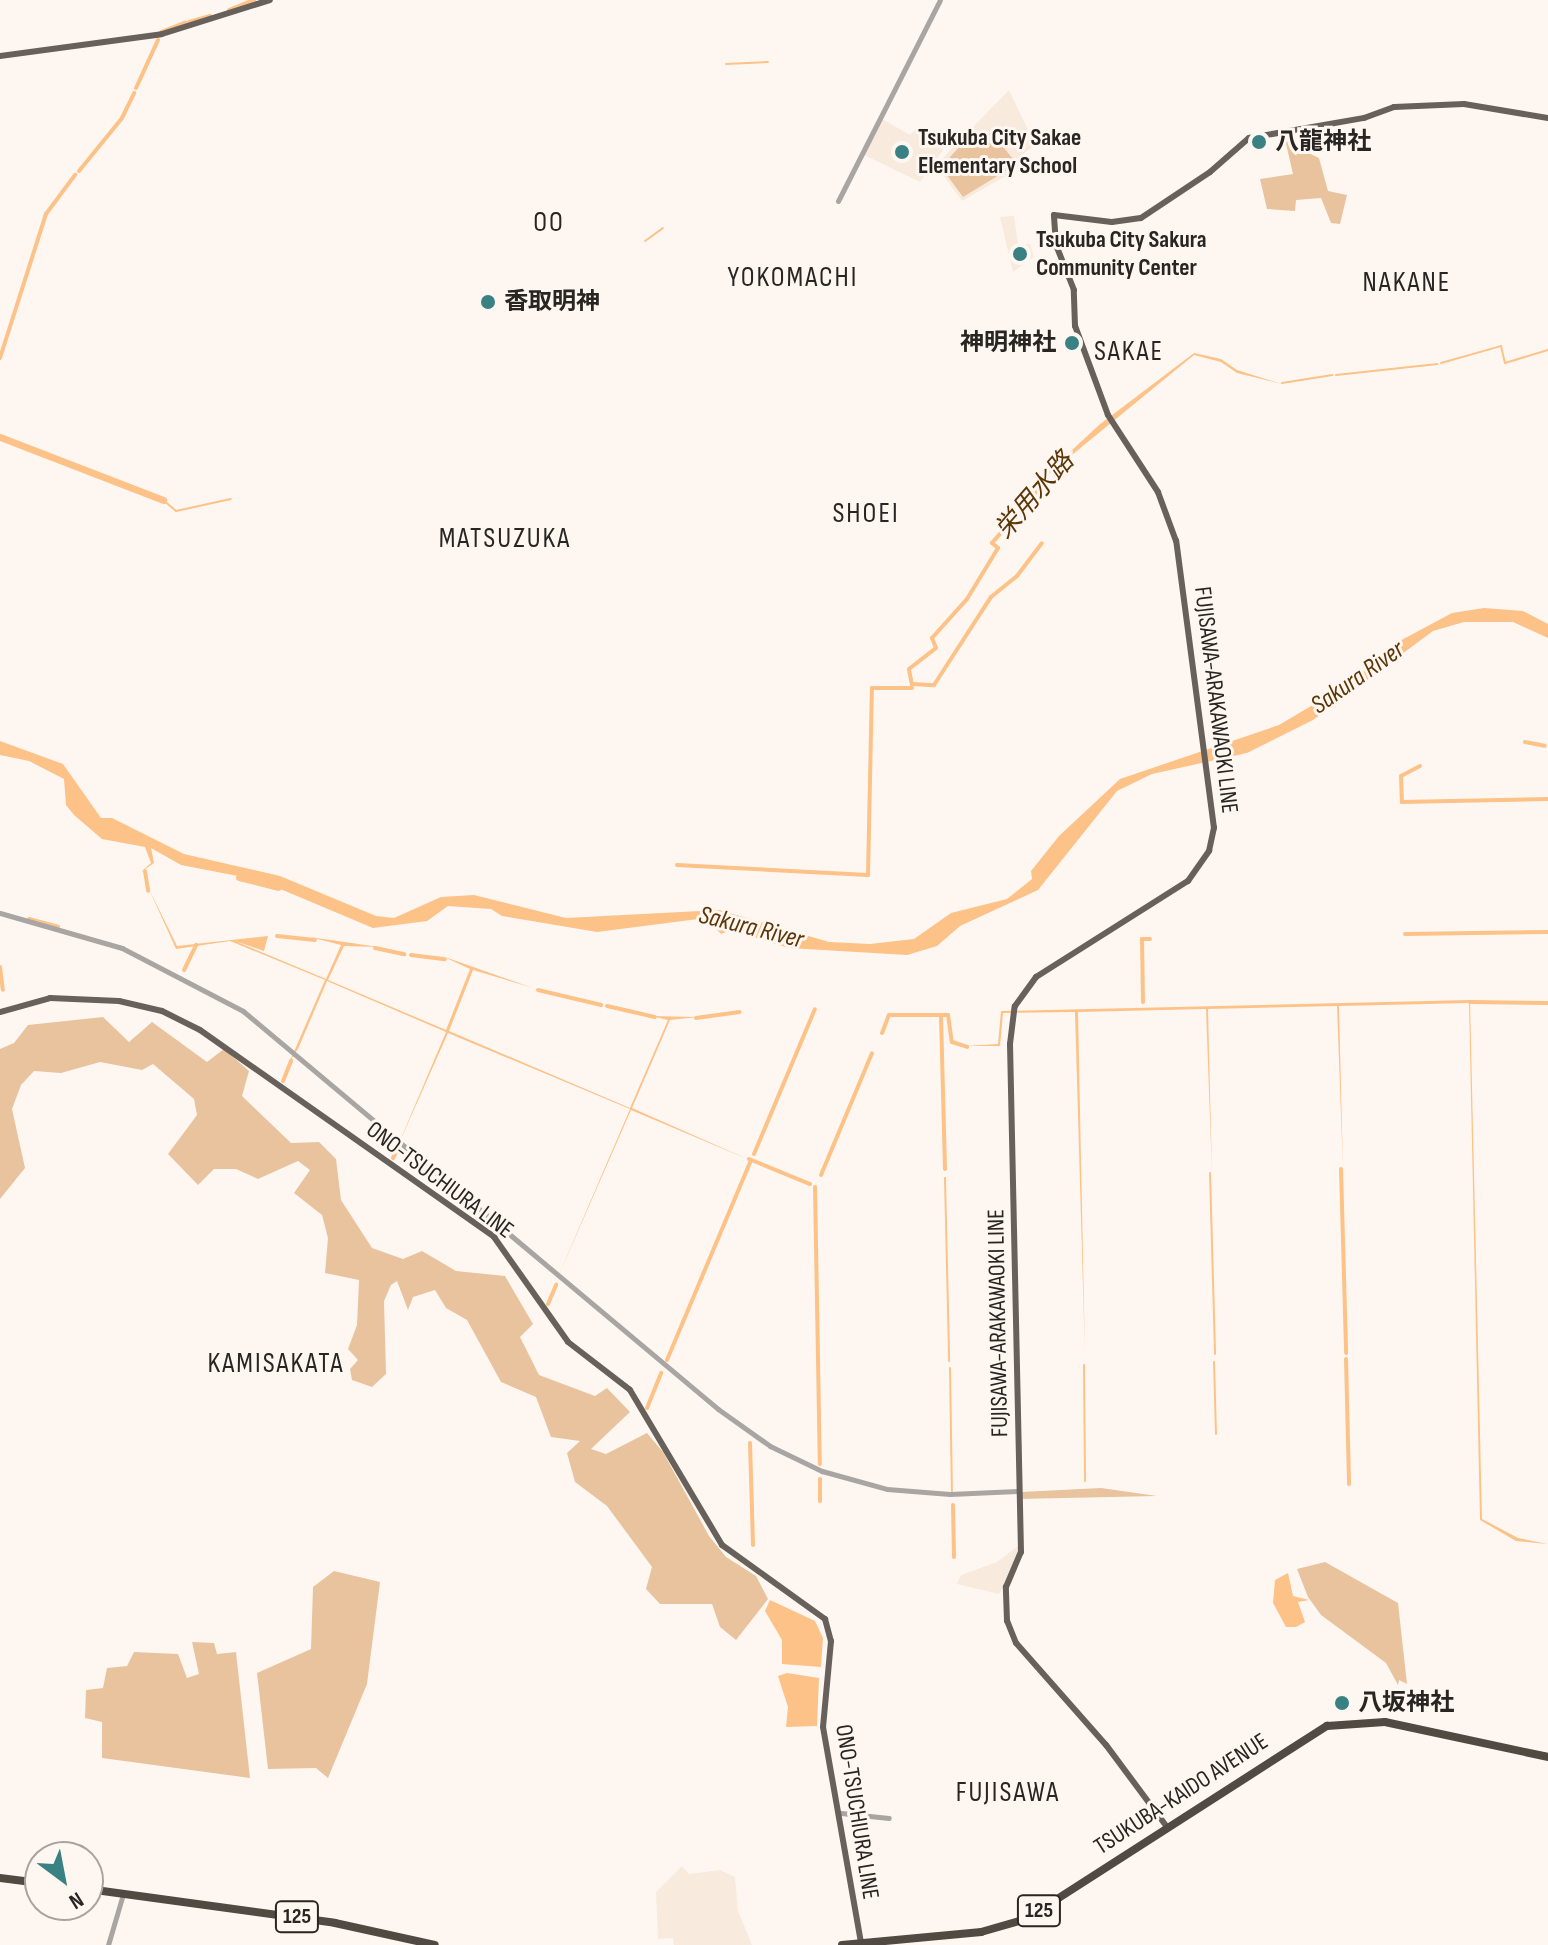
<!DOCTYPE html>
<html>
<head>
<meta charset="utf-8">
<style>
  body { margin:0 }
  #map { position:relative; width:1548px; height:1945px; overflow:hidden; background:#fef7f1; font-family:"Sofia Sans Condensed","Noto Sans JP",sans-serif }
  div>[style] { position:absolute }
  .built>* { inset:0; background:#f8eadc }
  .green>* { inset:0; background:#e8c39e }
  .water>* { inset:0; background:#fcc288 }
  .stream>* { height:2px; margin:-1px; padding:0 1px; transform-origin:1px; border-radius:1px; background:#fcc288 }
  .canal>* { height:4px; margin:-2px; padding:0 2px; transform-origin:2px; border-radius:2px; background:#fcc288 }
  .river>* { height:7px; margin:-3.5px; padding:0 3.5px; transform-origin:3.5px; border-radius:3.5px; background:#fcc288 }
  .minor>* { height:5px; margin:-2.5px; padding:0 2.5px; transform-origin:2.5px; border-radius:2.5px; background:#a9a5a2 }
  .major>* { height:6px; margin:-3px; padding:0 3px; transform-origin:3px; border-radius:3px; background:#68615b }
  .highway>* { height:8px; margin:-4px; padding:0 4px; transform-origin:4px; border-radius:4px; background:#514a43 }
  .dots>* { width:22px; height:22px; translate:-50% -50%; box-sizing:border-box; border:4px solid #fef7f1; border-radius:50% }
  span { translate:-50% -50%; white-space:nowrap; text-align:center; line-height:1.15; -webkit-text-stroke:6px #fef7f1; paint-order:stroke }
  .shield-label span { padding:2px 6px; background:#fef7f1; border:2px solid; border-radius:6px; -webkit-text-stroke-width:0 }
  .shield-label { font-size:22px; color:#282522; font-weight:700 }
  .poi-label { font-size:24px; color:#282522; font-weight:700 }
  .left { translate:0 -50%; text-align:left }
  .right { translate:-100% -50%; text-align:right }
  .street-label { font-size:24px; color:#282522 }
  .water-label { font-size:26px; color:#5b3607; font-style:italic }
  .quarter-label { font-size:28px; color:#282522; letter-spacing:2px }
  .north { position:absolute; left:24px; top:1841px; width:80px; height:80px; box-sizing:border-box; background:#fef7f1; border:2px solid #a8a39e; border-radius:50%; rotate:148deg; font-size:22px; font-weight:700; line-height:32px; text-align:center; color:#282522 }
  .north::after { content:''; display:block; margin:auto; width:28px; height:36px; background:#398182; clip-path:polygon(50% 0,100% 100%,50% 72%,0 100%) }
</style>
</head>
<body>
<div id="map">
  <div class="built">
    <div style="clip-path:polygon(1009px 90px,1035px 145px,1024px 153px,1028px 160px,1016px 170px,962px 201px,936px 165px)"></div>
    <div style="clip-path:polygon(882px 119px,910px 135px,915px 130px,943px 150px,920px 182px,862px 154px)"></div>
    <div style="clip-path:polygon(1014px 216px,1018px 244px,1030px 244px,1034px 257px,1013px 272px,1000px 217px)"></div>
    <div style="clip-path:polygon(1018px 1546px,1018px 1558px,999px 1594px,957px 1584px,961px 1575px,997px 1562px)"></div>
    <div style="clip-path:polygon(682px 1866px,689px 1874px,720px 1870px,735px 1877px,738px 1911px,752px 1945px,674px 1945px,673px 1938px,658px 1939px,656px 1892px)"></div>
  </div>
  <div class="green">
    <div style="clip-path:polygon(991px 132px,1017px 164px,963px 197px,941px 167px,970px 135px,978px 142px)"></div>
    <div style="clip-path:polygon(1292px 134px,1294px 146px,1319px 158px,1328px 191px,1347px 195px,1340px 224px,1331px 223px,1321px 198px,1296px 200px,1295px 211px,1267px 209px,1260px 179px,1293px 174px,1284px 135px)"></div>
    <div style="clip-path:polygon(103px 1017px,129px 1042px,152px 1022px,207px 1062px,224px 1049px,249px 1071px,242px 1096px,291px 1143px,319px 1142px,336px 1159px,341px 1200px,372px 1248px,403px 1259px,422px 1251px,456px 1271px,505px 1276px,533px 1324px,520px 1337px,539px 1375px,595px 1396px,607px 1388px,630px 1412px,591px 1449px,606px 1454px,647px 1433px,663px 1452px,709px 1536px,726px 1557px,756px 1576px,768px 1599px,736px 1640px,720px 1627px,712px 1604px,660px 1604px,646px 1589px,652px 1567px,607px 1506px,575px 1482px,567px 1453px,580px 1441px,551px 1437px,536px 1397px,501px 1382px,467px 1320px,446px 1308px,435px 1290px,413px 1297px,408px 1310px,397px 1281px,391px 1285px,384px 1301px,386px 1374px,372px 1387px,352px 1380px,350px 1369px,358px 1360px,348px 1349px,357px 1325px,359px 1280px,325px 1273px,328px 1238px,322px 1215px,294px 1193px,310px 1170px,298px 1161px,258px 1179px,236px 1169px,214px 1169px,198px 1185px,168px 1154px,197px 1115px,194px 1099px,153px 1064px,142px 1070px,100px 1062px,61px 1073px,34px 1071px,21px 1085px,12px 1109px,25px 1168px,0 1199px,0 1049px,14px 1043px,28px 1025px)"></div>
    <div style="clip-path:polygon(1101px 1488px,1157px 1496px,1018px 1499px,1021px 1492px)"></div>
    <div style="clip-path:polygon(1325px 1562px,1398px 1603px,1407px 1684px,1399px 1680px,1398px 1685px,1386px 1663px,1321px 1615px,1308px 1597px,1297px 1569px)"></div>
    <div style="clip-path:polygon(334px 1571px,380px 1582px,367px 1684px,328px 1778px,316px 1768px,268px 1769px,257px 1673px,311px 1649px,313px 1587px)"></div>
    <div style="clip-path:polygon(192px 1642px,214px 1643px,217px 1654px,236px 1652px,250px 1778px,102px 1758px,102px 1722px,85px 1718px,86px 1690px,103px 1688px,107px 1668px,127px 1666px,134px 1652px,178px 1654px,187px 1678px,199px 1674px)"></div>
  </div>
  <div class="water">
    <div style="clip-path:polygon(1194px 353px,1221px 359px,1237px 370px,1282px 384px,1237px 373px,1221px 362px,1194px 355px,1045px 477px,1038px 493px,1013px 519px,1043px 477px,1099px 425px)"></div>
    <div style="clip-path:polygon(1484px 608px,1523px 611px,1548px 624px,1548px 638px,1513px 622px,1464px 622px,1433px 631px,1313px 720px,1247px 753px,1152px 774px,1117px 791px,1038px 890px,960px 926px,937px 946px,907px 955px,789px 948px,731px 930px,721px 934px,706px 918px,597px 932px,502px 916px,491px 909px,448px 906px,427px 921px,373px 928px,259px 880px,181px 865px,151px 848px,154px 863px,140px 873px,151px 863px,145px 847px,102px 839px,74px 815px,66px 805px,64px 779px,29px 761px,0 755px,0 741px,63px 764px,101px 818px,112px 818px,184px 854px,280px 876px,376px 916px,394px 918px,441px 897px,474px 895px,566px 918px,719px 910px,829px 942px,870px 944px,914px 939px,951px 913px,1007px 899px,1032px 879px,1031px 871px,1059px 836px,1120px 779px,1279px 725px,1350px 683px,1396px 643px,1452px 613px)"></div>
    <div style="clip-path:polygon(148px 887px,177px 946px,268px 936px,264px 951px,235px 941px,326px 979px,341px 945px,310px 937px,379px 947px,344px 946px,328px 980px,446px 1030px,470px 969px,442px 956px,533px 988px,473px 970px,449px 1031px,630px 1108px,668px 1020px,651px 1016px,698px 1017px,670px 1020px,632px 1108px,752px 1161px,631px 1110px,555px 1284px,630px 1109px,448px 1033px,396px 1150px,446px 1032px,327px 981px,298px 1049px,290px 1061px,325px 980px,230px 941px,176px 949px)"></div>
    <div style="clip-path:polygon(1470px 1000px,1482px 1519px,1518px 1538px,1548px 1544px,1516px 1541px,1480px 1520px,1469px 1003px,1339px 1006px,1343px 1170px,1337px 1006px,1208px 1009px,1212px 1174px,1206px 1009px,1078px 1012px,1085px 1356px,1075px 1012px,1003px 1013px,1000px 1046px,964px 1046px,998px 1044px,1001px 1011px)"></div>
    <div style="clip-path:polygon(1288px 1573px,1293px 1596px,1309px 1600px,1298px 1602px,1305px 1622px,1296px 1627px,1286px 1627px,1273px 1603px,1275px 1580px)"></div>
    <div style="clip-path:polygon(770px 1600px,815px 1621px,823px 1638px,821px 1667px,782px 1664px,782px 1640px,765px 1611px)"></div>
    <div style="clip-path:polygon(787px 1673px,819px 1678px,817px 1726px,786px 1727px,788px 1707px,778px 1676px)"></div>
  </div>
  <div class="stream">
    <div style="left:726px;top:64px;width:42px;rotate:-2.7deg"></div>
    <div style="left:645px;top:241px;width:22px;rotate:-36deg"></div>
    <div style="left:1441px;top:363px;width:62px;rotate:-15.8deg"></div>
    <div style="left:1501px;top:346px;width:17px;rotate:77deg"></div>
    <div style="left:1505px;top:363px;width:45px;rotate:-16.8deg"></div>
    <div style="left:1336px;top:375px;width:102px;rotate:-6.2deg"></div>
    <div style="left:1282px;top:383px;width:51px;rotate:-9.1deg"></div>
    <div style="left:163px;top:500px;width:17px;rotate:40deg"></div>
    <div style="left:176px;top:511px;width:56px;rotate:-12.3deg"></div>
    <div style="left:1210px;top:1173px;width:181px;rotate:88.4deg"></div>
    <div style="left:945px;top:1178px;width:183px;rotate:88.7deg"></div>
    <div style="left:1214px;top:1362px;width:72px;rotate:88.4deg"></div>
    <div style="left:1084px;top:1365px;width:116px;rotate:89.5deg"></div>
    <div style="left:950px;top:1368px;width:123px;rotate:89.1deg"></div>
  </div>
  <div class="canal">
    <div style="left:229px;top:10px;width:27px;rotate:-22deg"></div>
    <div style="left:189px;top:22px;width:22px;rotate:-16deg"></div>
    <div style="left:161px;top:32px;width:26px;rotate:-21deg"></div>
    <div style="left:136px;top:88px;width:53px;rotate:-65.4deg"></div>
    <div style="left:79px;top:171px;width:68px;rotate:-50.9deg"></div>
    <div style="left:122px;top:118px;width:28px;rotate:-64deg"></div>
    <div style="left:0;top:358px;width:151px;rotate:-72.3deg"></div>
    <div style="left:46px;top:214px;width:49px;rotate:-53.4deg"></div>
    <div style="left:912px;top:684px;width:22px;rotate:3deg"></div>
    <div style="left:934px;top:685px;width:105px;rotate:-57.1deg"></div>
    <div style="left:991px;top:597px;width:33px;rotate:-39deg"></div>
    <div style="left:1017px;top:576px;width:41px;rotate:-52.9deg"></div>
    <div style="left:912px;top:685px;width:16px;rotate:-101deg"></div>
    <div style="left:909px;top:669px;width:34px;rotate:-38deg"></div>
    <div style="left:936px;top:648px;width:11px;rotate:-112deg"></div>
    <div style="left:932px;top:638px;width:52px;rotate:-48.1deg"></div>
    <div style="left:967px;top:599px;width:60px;rotate:-58.7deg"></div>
    <div style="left:998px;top:548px;width:8px;rotate:-140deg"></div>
    <div style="left:992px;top:543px;width:37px;rotate:-49deg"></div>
    <div style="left:1525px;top:742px;width:20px;rotate:11deg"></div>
    <div style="left:1420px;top:766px;width:21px;rotate:152deg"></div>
    <div style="left:1401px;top:776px;width:26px;rotate:88deg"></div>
    <div style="left:1402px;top:802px;width:146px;rotate:-1.2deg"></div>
    <div style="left:677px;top:865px;width:191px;rotate:3deg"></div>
    <div style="left:868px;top:875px;width:187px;rotate:-88.8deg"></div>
    <div style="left:872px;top:688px;width:40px"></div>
    <div style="left:145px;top:871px;width:20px;rotate:81deg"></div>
    <div style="left:29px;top:919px;width:30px;rotate:15deg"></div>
    <div style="left:1405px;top:934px;width:143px;rotate:-0.8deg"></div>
    <div style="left:277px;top:936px;width:38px;rotate:6deg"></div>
    <div style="left:375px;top:948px;width:30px;rotate:12deg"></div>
    <div style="left:411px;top:955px;width:34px;rotate:7deg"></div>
    <div style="left:0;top:967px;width:23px;rotate:83deg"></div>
    <div style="left:184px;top:970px;width:28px;rotate:-64deg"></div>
    <div style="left:538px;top:990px;width:65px;rotate:13.4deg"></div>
    <div style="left:1143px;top:1002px;width:63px;rotate:-90.9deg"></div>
    <div style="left:1142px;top:939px;width:8px"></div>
    <div style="left:1470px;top:1002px;width:78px;rotate:0.7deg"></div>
    <div style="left:607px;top:1006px;width:49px;rotate:12.9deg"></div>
    <div style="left:941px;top:1016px;width:153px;rotate:88.5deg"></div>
    <div style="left:696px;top:1018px;width:44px;rotate:-7.8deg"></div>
    <div style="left:882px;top:1033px;width:19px;rotate:-69deg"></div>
    <div style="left:889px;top:1015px;width:59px"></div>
    <div style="left:948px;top:1015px;width:27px;rotate:82deg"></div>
    <div style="left:952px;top:1042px;width:16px;rotate:18deg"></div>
    <div style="left:283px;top:1081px;width:22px;rotate:-68deg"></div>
    <div style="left:754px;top:1154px;width:157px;rotate:-67.2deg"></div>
    <div style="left:393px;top:1158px;width:9px;rotate:-63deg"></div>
    <div style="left:749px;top:1159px;width:66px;rotate:22.3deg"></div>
    <div style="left:1341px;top:1169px;width:184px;rotate:88.4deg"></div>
    <div style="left:821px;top:1175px;width:132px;rotate:-67.3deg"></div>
    <div style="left:815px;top:1187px;width:277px;rotate:89deg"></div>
    <div style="left:548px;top:1304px;width:21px;rotate:-67deg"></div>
    <div style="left:1346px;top:1359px;width:125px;rotate:88.6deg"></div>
    <div style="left:667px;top:1360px;width:214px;rotate:-67.2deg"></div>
    <div style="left:647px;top:1408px;width:38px;rotate:-68deg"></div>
    <div style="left:750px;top:1443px;width:102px;rotate:88.3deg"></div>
    <div style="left:820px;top:1479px;width:22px;rotate:90deg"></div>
    <div style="left:953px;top:1505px;width:52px;rotate:88.9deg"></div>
  </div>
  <div class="river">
    <div style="left:0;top:437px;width:175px;rotate:21.1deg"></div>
    <div style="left:239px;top:877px;width:40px;rotate:14.4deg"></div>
  </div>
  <div class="minor">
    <div style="left:838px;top:201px;width:225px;rotate:-63.1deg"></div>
    <div style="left:0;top:913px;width:127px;rotate:16deg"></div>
    <div style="left:122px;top:948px;width:136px;rotate:27.5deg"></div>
    <div style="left:243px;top:1011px;width:620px;rotate:39.96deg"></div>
    <div style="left:718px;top:1409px;width:64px;rotate:35.4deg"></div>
    <div style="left:770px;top:1446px;width:58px;rotate:25.7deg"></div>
    <div style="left:822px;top:1471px;width:67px;rotate:15.5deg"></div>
    <div style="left:887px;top:1489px;width:63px;rotate:4.5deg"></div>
    <div style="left:950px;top:1494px;width:67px;rotate:-2.6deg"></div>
    <div style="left:841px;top:1813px;width:48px;rotate:5.9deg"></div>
    <div style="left:108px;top:1945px;width:53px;rotate:-73.6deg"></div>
  </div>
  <div class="major">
    <div style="left:0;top:56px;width:163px;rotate:-7.7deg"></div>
    <div style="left:162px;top:34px;width:113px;rotate:-17.5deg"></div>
    <div style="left:0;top:1012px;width:52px;rotate:-15.6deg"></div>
    <div style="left:50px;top:998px;width:69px;rotate:2.5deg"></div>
    <div style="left:119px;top:1001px;width:44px;rotate:13.1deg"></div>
    <div style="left:162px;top:1011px;width:42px;rotate:26.6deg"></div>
    <div style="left:200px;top:1030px;width:360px;rotate:35.1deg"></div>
    <div style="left:494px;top:1237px;width:128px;rotate:54.8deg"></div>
    <div style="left:568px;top:1342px;width:78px;rotate:37.7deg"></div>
    <div style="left:630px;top:1390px;width:180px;rotate:59.3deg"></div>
    <div style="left:722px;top:1545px;width:127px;rotate:35.7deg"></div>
    <div style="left:825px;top:1619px;width:23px;rotate:75deg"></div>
    <div style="left:831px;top:1641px;width:86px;rotate:95.3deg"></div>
    <div style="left:823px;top:1727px;width:219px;rotate:80deg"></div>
    <div style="left:1167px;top:1827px;width:102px;rotate:-126.6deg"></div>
    <div style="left:1106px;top:1745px;width:136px;rotate:-131.4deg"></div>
    <div style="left:1016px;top:1643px;width:24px;rotate:-112deg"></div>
    <div style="left:1007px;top:1621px;width:34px;rotate:-92deg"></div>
    <div style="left:1006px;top:1587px;width:38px;rotate:-67deg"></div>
    <div style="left:1021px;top:1552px;width:508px;rotate:-91.24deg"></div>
    <div style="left:1010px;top:1044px;width:38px;rotate:-83deg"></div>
    <div style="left:1015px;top:1006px;width:36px;rotate:-54deg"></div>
    <div style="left:1036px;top:977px;width:180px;rotate:-32.3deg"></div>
    <div style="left:1188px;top:881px;width:37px;rotate:-55deg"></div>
    <div style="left:1209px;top:851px;width:24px;rotate:-78deg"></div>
    <div style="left:1214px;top:828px;width:290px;rotate:-97.5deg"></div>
    <div style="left:1176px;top:541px;width:52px;rotate:-110.2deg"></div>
    <div style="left:1158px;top:492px;width:92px;rotate:-123deg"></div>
    <div style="left:1108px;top:415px;width:95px;rotate:-110.3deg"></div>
    <div style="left:1075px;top:326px;width:36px;rotate:-92deg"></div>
    <div style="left:1074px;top:290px;width:48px;rotate:-111.8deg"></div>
    <div style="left:1056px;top:245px;width:30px;rotate:-94deg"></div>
    <div style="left:1054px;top:215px;width:58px;rotate:6.9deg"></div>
    <div style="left:1112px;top:222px;width:29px;rotate:-8deg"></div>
    <div style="left:1141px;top:218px;width:83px;rotate:-33.7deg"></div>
    <div style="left:1210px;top:172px;width:52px;rotate:-41.1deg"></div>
    <div style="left:1249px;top:138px;width:117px;rotate:-9.9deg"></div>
    <div style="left:1364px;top:118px;width:32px;rotate:-20deg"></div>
    <div style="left:1394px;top:107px;width:70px;rotate:-2.5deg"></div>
    <div style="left:1464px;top:104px;width:85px;rotate:9.5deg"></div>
  </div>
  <div class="highway">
    <div style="left:0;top:1878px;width:40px;rotate:7.1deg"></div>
    <div style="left:88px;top:1889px;width:249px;rotate:7.8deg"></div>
    <div style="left:335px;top:1923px;width:102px;rotate:12.4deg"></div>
    <div style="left:842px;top:1945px;width:140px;rotate:-5.3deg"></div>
    <div style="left:981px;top:1932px;width:47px;rotate:-16.1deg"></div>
    <div style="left:1026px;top:1919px;width:358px;rotate:-32.7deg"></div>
    <div style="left:1327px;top:1726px;width:58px;rotate:-3.9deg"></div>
    <div style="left:1385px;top:1722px;width:167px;rotate:12.1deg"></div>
  </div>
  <div class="dots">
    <div style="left:1259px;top:142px;background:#398182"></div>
    <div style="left:902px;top:152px;background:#398182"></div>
    <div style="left:1020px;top:254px;background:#398182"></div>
    <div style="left:488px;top:302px;background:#398182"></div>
    <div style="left:1072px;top:343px;background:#398182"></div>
    <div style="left:1342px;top:1703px;background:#398182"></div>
  </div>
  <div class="shield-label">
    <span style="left:1039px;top:1911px">125</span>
    <span style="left:297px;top:1917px">125</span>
  </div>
  <div class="poi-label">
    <span class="left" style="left:918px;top:152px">Tsukuba City Sakae<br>Elementary School</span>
    <span class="left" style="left:1275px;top:142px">八龍神社</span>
    <span class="left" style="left:1036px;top:254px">Tsukuba City Sakura<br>Community Center</span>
    <span class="left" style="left:504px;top:302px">香取明神</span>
    <span class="right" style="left:1056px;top:343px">神明神社</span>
    <span class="left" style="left:1358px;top:1703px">八坂神社</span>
  </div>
  <div class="street-label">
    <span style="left:1216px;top:700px;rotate:83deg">FUJISAWA-ARAKAWAOKI LINE</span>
    <span style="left:440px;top:1180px;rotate:37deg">ONO-TSUCHIURA LINE</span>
    <span style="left:998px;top:1323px;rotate:-91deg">FUJISAWA-ARAKAWAOKI LINE</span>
    <span style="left:1181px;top:1794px;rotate:-33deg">TSUKUBA-KAIDO AVENUE</span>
    <span style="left:857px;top:1812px;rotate:81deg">ONO-TSUCHIURA LINE</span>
  </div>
  <div class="water-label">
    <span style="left:1035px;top:496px;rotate:-49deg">栄用水路</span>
    <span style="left:1358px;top:678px;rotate:-35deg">Sakura River</span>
    <span style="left:751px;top:928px;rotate:14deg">Sakura River</span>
  </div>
  <div class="quarter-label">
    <span style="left:549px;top:223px">OO</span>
    <span style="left:793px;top:278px">YOKOMACHI</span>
    <span style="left:1407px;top:283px">NAKANE</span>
    <span style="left:1129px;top:352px">SAKAE</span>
    <span style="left:866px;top:514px">SHOEI</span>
    <span style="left:505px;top:539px">MATSUZUKA</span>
    <span style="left:276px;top:1364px">KAMISAKATA</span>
    <span style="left:1008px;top:1793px">FUJISAWA</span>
  </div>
  <div class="north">N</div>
</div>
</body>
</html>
